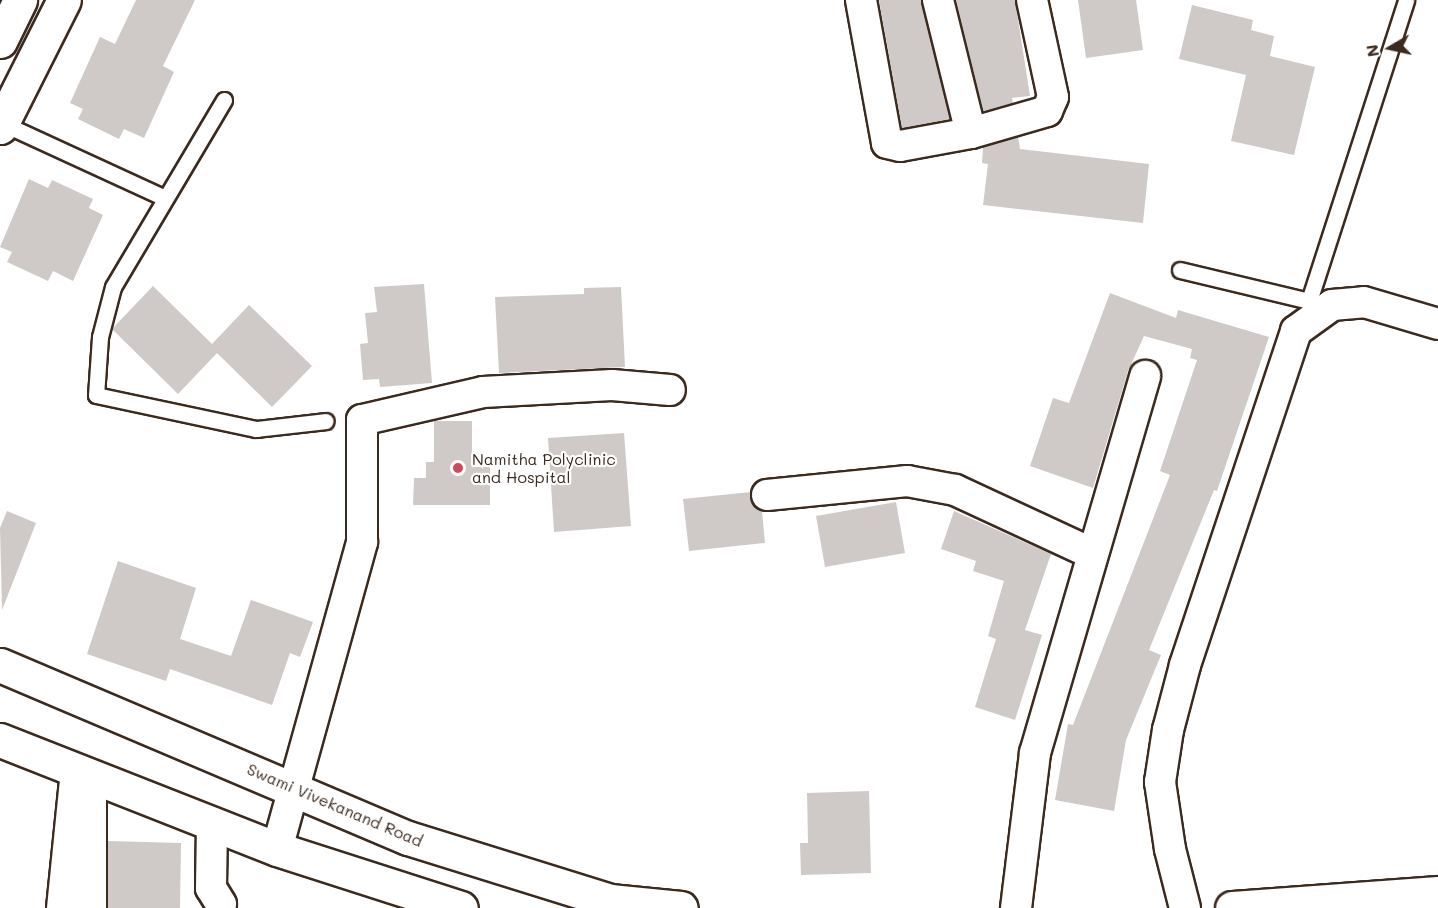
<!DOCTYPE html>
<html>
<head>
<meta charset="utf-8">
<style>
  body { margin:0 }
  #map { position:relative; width:1438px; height:908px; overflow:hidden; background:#fff; font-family:Mali,sans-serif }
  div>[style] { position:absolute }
  .building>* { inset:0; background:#cfcac7 }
  .roads { filter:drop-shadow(2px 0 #3b2a1e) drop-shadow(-2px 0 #3b2a1e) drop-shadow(0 2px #3b2a1e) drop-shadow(0 -2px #3b2a1e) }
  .lane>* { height:15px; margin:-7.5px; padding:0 7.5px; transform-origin:7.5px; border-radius:7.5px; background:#fff }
  .street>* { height:30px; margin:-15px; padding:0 15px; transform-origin:15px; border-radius:15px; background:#fff }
  .secondary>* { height:33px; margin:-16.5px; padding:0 16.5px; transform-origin:16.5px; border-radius:16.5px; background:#fff }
  .dots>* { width:16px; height:16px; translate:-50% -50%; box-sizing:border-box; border:3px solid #fff; border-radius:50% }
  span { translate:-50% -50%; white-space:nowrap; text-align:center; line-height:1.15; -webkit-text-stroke:4.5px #fff; paint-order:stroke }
  .poi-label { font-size:16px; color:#3b2a1e }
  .left { translate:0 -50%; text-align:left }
  .street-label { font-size:16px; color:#3b2a1e }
  .north { position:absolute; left:1360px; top:18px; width:60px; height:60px; -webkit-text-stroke:4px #fff; paint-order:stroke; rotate:261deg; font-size:16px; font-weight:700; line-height:24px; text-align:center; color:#3b2a1e }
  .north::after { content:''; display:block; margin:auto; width:21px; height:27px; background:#3b2a1e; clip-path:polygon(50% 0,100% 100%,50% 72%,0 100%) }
</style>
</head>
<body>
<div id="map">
  <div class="building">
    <div style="clip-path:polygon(136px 0,195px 0,163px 66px,174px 72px,144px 138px,124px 129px,119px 139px,78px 119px,83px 109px,70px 103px,100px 37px,115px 44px)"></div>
    <div style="clip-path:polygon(879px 0,921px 0,950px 119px,902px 128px)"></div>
    <div style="clip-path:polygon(956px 0,1015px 0,1030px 96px,1012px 98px,1013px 103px,983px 111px)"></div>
    <div style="clip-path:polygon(1078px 0,1136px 0,1143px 50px,1086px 58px)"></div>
    <div style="clip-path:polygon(1192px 5px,1253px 20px,1251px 30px,1274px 36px,1270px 56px,1315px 67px,1294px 155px,1231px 141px,1246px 75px,1179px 59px)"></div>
    <div style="clip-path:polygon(1018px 137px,1020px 149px,1149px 164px,1143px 223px,983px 205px,988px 164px,982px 163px,983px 147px)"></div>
    <div style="clip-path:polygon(29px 179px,48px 188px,52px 180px,93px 199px,89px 208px,103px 215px,73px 281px,53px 271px,48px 281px,7px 262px,12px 252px,0 247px)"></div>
    <div style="clip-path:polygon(424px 284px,432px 383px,380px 387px,379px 379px,363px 380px,360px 344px,368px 343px,365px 313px,377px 312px,374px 287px)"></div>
    <div style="clip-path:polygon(153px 286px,212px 344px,249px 305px,312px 366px,272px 407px,217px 353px,178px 394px,112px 329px)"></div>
    <div style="clip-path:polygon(621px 287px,625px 367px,499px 373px,495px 297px,584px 294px,584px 288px)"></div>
    <div style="clip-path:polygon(1110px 293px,1176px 318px,1178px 310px,1269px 337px,1217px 491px,1214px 490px,1149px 650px,1161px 655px,1126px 740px,1114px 811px,1055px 800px,1068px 724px,1073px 725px,1170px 475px,1160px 471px,1197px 360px,1190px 358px,1192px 349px,1144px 336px,1128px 371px,1093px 488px,1030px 466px,1053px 398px,1069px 403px)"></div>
    <div style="clip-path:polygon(434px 421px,472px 421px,472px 467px,490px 467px,490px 505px,413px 505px,414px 478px,426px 478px,426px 462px,434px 462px)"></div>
    <div style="clip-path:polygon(624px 433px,631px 526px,554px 532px,548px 438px)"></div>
    <div style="clip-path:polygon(751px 492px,753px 505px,762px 511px,765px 543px,689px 551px,683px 499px)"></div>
    <div style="clip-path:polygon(896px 502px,905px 553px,825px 567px,816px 516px)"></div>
    <div style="clip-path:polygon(7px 511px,36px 523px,2px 610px,0 528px)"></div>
    <div style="clip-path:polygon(954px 511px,1051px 554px,1025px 630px,1042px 635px,1015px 720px,975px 707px,996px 639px,988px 636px,1004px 581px,973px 571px,976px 561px,941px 549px)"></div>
    <div style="clip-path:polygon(118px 561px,196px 588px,180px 639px,231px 656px,251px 600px,313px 622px,300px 657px,290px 653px,272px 705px,170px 669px,166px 681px,87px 654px)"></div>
    <div style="clip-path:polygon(869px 791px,871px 873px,801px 875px,800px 843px,808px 843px,807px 793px)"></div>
    <div style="clip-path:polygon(108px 841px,181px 843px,180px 908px,108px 908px)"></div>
  </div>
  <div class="roads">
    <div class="lane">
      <div style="left:224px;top:100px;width:217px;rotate:120.7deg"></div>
      <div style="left:113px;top:287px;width:52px;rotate:104.6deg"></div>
      <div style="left:100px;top:337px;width:58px;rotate:93.9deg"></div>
      <div style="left:96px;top:395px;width:164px;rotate:12deg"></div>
      <div style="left:256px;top:429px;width:70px;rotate:-6.5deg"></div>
      <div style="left:2px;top:123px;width:177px;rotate:24.7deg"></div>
      <div style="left:1180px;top:270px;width:133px;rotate:13.5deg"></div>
      <div style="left:1309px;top:301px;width:316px;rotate:-72.1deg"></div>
    </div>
    <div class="street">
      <div style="left:861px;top:0;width:145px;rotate:79.7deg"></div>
      <div style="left:887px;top:143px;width:13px;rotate:13deg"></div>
      <div style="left:900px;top:146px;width:72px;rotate:-10.4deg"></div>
      <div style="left:971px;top:133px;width:79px;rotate:-16.1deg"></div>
      <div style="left:1047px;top:111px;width:15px;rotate:-67deg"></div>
      <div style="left:1053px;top:97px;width:99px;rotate:-102.2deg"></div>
      <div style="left:938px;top:0;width:137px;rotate:76.1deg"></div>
      <div style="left:767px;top:495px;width:141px;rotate:-5.7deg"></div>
      <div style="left:907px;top:481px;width:49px;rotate:10.6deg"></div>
      <div style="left:955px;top:490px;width:150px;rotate:24.9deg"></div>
      <div style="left:91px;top:785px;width:123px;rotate:90deg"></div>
      <div style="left:212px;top:824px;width:64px;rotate:90.9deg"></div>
      <div style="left:211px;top:888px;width:19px;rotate:58deg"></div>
      <div style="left:277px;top:849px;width:319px;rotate:-74.5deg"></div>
      <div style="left:362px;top:542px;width:122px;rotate:-90deg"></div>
      <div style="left:362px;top:420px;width:124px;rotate:-13deg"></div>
      <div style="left:483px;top:392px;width:129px;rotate:-3.1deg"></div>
      <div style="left:612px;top:385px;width:58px;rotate:4.9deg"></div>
      <div style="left:62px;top:908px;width:139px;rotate:-84.2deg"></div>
      <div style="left:1016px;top:908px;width:156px;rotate:-83deg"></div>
      <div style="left:1035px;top:753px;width:393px;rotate:-73.7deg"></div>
      <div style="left:1185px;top:908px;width:61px;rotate:-104.3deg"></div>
      <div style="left:1170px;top:849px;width:68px;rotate:-98.5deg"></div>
      <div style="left:1160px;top:782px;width:53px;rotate:-81.3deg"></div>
      <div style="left:1168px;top:730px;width:67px;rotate:-75.3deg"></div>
      <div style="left:1185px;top:665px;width:352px;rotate:-71.6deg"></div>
      <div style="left:1296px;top:331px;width:44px;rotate:-35.8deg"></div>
      <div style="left:1332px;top:305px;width:32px;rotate:-5deg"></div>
      <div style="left:1364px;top:302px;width:77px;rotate:16.6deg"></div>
    </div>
    <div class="secondary">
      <div style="left:0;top:41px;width:46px;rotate:-64deg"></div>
      <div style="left:0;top:127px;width:142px;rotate:-63.3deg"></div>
      <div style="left:0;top:665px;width:443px;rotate:23deg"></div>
      <div style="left:408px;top:838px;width:212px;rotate:17.3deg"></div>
      <div style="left:610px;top:901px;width:71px;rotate:5.6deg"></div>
      <div style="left:0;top:740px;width:298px;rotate:21.5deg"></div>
      <div style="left:277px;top:849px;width:193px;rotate:17.8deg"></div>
      <div style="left:1232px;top:908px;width:207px;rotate:-4.2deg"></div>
    </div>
  </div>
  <div class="dots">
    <div style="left:458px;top:468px;background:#d1495b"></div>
  </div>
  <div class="poi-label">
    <span class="left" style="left:472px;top:468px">Namitha Polyclinic<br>and Hospital</span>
  </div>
  <div class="street-label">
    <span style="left:335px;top:805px;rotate:23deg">Swami Vivekanand Road</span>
  </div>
  <div class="north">N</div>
</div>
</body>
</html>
